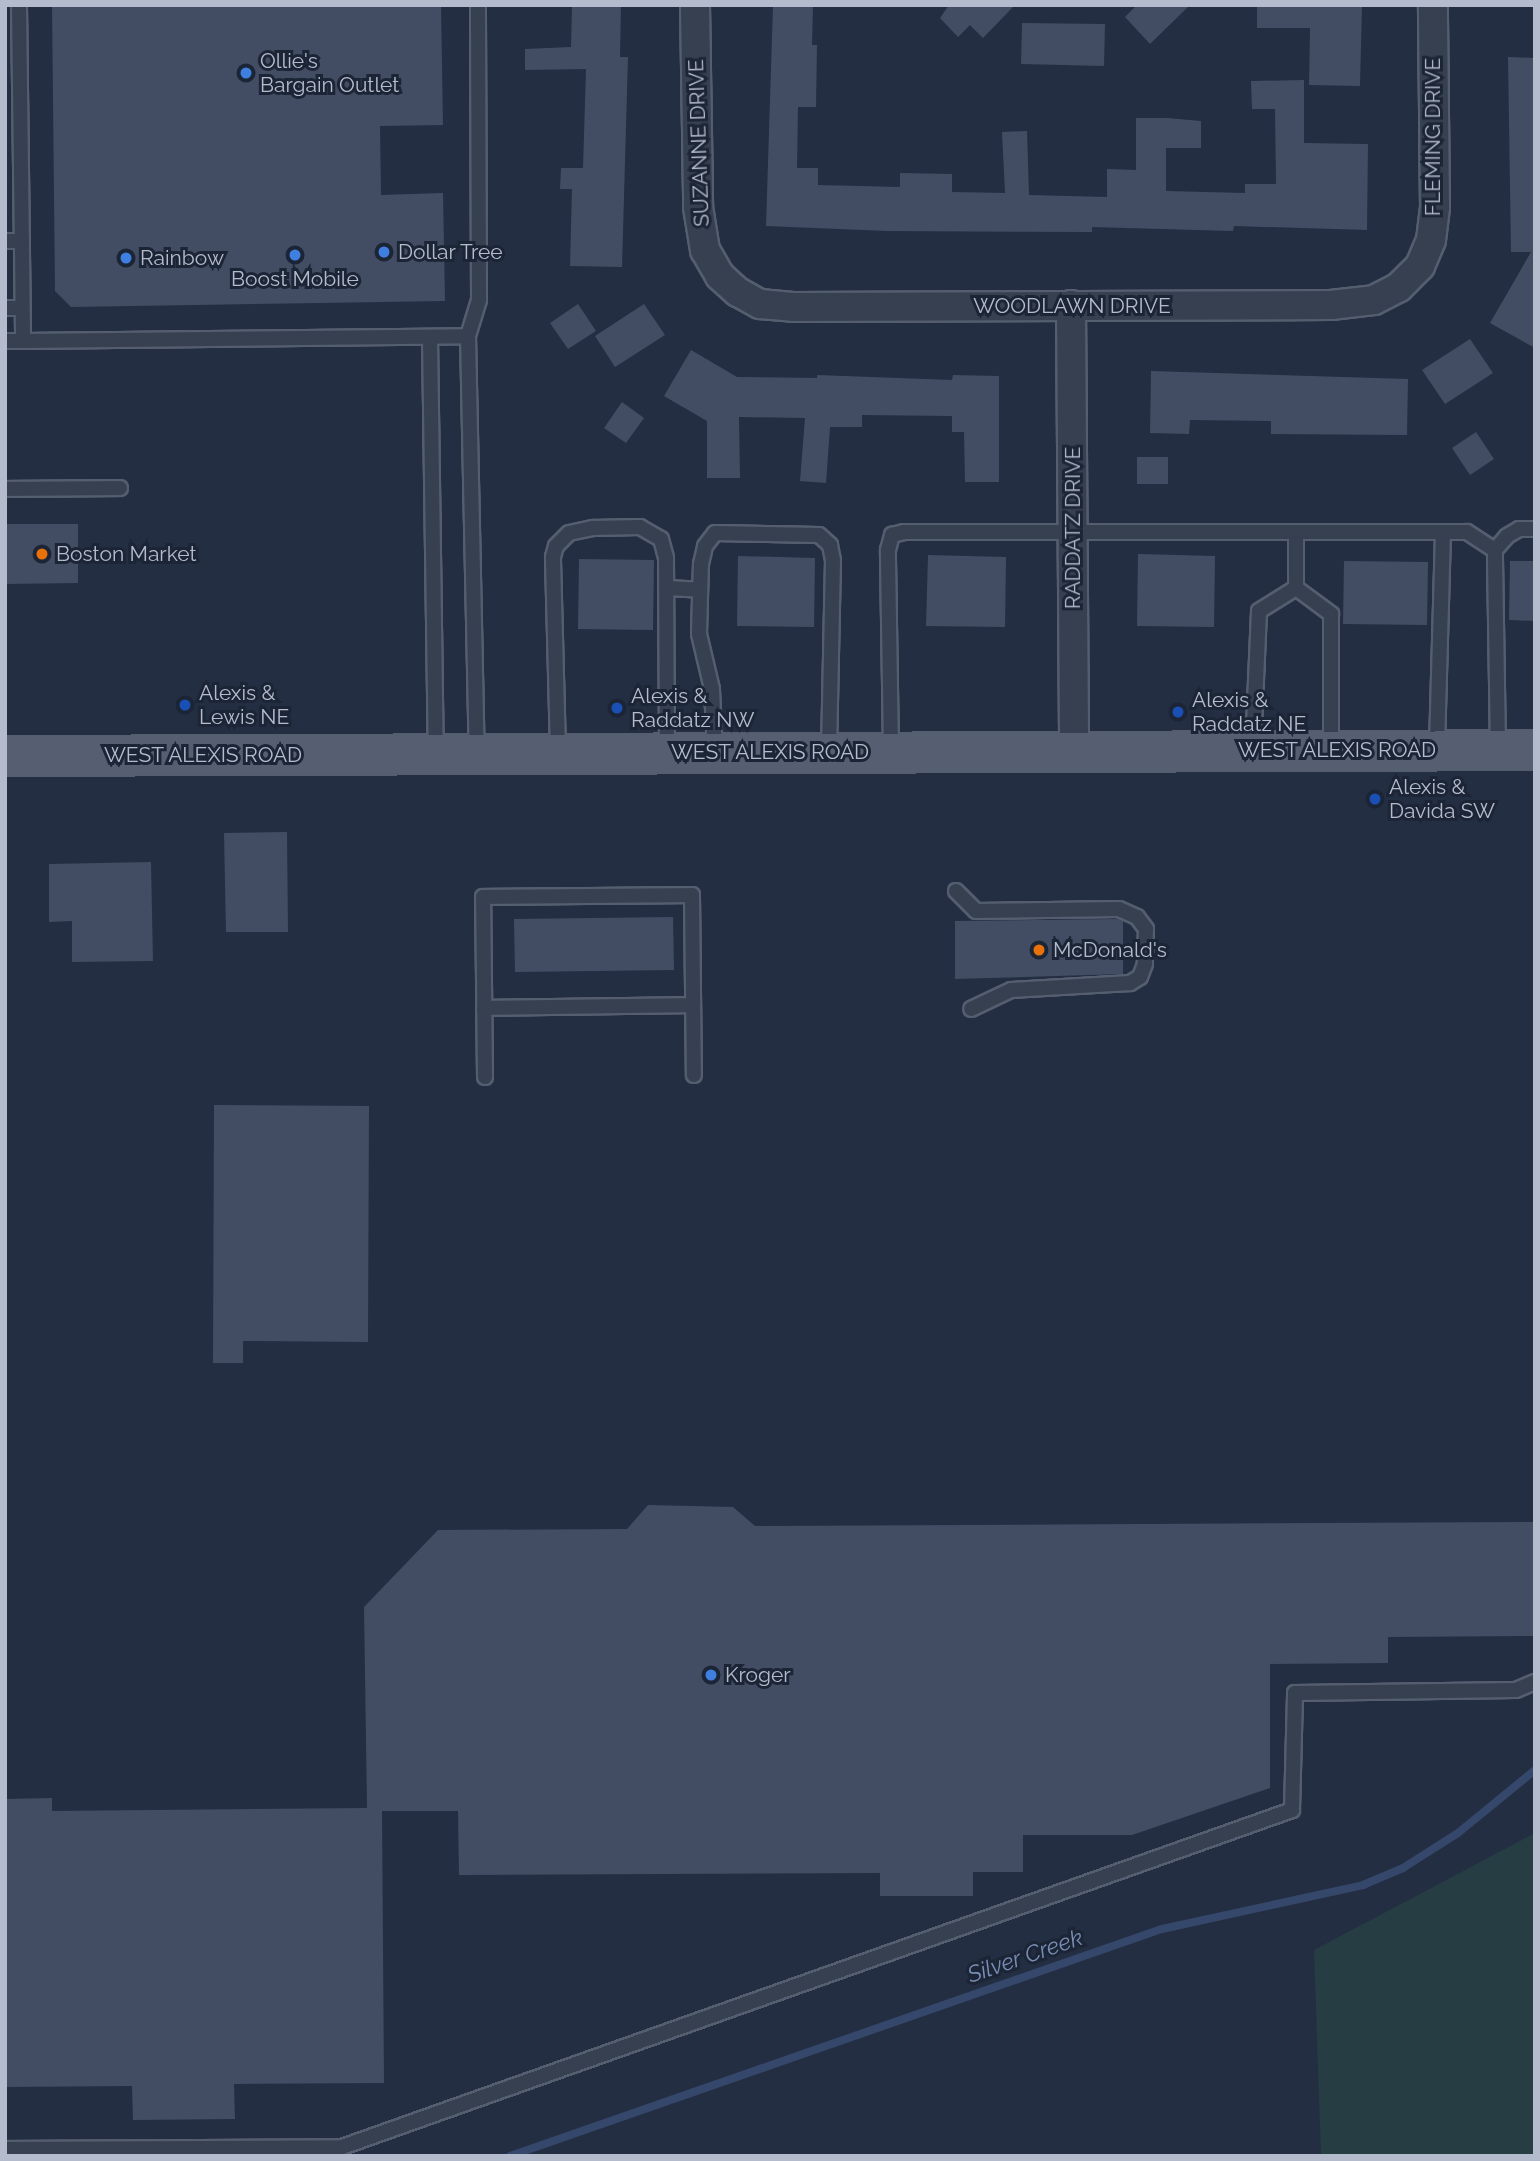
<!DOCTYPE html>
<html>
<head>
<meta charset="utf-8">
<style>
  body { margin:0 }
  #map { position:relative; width:1540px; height:2161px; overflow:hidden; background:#232e42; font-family:Raleway,sans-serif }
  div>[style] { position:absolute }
  .green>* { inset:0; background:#253d43 }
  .stream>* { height:8px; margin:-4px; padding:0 4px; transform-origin:4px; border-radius:4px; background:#35476a }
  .building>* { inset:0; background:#424d64 }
  .roads { filter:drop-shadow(2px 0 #555e6f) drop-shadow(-2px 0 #555e6f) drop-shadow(0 2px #555e6f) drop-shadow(0 -2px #555e6f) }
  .lane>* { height:14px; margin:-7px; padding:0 7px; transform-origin:7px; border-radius:7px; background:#374051 }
  .street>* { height:28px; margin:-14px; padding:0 14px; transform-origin:14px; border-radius:14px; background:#374051 }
  .primary>* { height:38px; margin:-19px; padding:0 19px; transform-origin:19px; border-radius:19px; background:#555f71 }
  .dots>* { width:19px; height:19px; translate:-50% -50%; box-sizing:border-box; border:4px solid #1c2536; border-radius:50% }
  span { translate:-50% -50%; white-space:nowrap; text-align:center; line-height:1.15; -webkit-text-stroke:6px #1c2536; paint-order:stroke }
  .poi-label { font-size:21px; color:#b4bbcc }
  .left { translate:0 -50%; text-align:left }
  .street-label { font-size:21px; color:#b4bbcc }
  .water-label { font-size:23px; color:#798eb5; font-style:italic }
  .frame { position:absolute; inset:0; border:7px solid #b4bbcc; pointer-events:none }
</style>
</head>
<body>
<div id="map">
  <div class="green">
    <div style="clip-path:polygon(1535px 1833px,1535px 2156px,1321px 2156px,1314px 1950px)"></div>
  </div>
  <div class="stream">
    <div style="left:510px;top:2156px;width:690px;rotate:-19.2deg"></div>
    <div style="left:1162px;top:1929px;width:206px;rotate:-12.3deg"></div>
    <div style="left:1363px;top:1885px;width:43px;rotate:-23deg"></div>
    <div style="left:1403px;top:1868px;width:65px;rotate:-32.5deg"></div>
    <div style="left:1458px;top:1833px;width:99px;rotate:-39.3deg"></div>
  </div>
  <div class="building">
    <div style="clip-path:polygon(52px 5px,441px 5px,443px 125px,380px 126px,381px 195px,443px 193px,445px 301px,71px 307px,55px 291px)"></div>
    <div style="clip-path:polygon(572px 5px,621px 5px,620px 57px,628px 57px,622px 267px,570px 266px,572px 189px,560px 189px,561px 168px,583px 168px,586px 69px,525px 70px,525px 49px,571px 47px)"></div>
    <div style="clip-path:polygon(773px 5px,813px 5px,812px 45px,817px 45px,816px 107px,798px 107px,797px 168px,818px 168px,818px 185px,900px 187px,900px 173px,952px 174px,952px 192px,1005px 193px,1002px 132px,1027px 131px,1029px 195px,1107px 197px,1107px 169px,1136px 170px,1136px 118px,1167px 118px,1201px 121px,1201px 148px,1166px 148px,1166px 191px,1245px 193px,1245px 184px,1276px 184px,1275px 109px,1252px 109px,1251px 81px,1304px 80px,1304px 143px,1368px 144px,1367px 230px,1234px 226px,1233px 231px,1092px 227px,1092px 232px,887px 231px,766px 226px)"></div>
    <div style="clip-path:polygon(949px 5px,1015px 5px,983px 38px,970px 25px,958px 37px,940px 18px)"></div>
    <div style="clip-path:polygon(1137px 5px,1190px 5px,1150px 44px,1125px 17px)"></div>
    <div style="clip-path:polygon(1257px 5px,1362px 5px,1360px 86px,1309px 85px,1310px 28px,1257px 28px)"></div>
    <div style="clip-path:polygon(1022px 23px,1105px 24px,1104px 66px,1021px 64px)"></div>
    <div style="clip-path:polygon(1508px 57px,1535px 58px,1535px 348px,1490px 323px,1531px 252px,1511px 252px)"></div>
    <div style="clip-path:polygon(578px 304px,596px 331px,568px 349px,550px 323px)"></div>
    <div style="clip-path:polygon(644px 304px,665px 335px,615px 367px,595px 336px)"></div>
    <div style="clip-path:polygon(1470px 339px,1493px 373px,1445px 404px,1422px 370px)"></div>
    <div style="clip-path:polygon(691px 350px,737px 377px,817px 378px,817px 375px,952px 380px,953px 375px,999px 376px,999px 482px,965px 482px,964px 432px,952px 432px,952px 416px,862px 415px,862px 427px,830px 427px,826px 483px,800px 481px,805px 418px,739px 417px,740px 478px,707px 478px,707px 421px,664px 396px)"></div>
    <div style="clip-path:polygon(1151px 371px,1408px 379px,1407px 435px,1271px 434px,1271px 421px,1190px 420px,1189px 434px,1150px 433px)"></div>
    <div style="clip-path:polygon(622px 402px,644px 418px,626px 443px,604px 428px)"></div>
    <div style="clip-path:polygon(1476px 432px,1494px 459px,1470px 475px,1452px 448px)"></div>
    <div style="clip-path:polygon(1137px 457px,1168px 457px,1168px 484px,1137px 484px)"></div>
    <div style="clip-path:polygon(5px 524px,78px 524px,78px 583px,5px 584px)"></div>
    <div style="clip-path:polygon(1138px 554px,1215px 556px,1214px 627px,1137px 626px)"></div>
    <div style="clip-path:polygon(928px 555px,1006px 557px,1005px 627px,926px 626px)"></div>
    <div style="clip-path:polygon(738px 556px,815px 558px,814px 627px,737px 626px)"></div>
    <div style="clip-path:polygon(579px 559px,654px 560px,653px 630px,578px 629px)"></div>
    <div style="clip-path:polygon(1344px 561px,1428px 562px,1427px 625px,1343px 624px)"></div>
    <div style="clip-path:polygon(1510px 561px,1535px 561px,1535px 621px,1509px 620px)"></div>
    <div style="clip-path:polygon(287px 832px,288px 932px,226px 932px,224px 833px)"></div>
    <div style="clip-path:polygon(151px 862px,153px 961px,72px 962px,72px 921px,49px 922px,49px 864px)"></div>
    <div style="clip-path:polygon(673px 917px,674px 970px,515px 972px,514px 919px)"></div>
    <div style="clip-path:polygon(1117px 919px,1123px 921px,1123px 974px,955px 979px,955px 921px)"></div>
    <div style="clip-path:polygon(214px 1105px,369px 1106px,368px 1342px,243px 1341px,243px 1363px,213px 1363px)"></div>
    <div style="clip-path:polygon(648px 1505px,733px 1507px,755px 1526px,1535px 1522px,1535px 1636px,1388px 1637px,1388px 1663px,1270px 1664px,1270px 1788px,1132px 1835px,1023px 1835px,1023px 1872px,973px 1872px,973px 1896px,880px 1896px,880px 1873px,459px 1875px,458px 1811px,382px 1811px,384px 2083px,234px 2084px,235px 2119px,133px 2120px,132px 2086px,5px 2087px,5px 1799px,52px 1798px,52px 1811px,367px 1808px,364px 1607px,438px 1530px,627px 1529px)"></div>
  </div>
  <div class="roads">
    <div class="lane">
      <div style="left:19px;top:5px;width:336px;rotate:89.3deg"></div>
      <div style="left:23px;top:341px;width:445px;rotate:-0.6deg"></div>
      <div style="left:468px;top:336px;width:38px;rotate:-73deg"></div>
      <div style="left:479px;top:300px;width:295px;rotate:-90.2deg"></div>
      <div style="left:5px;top:241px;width:17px"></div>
      <div style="left:5px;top:308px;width:17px"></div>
      <div style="left:468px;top:336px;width:417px;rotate:88.8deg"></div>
      <div style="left:430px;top:337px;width:415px;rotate:89.2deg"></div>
      <div style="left:5px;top:341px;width:18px"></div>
      <div style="left:5px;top:489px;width:115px;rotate:-0.5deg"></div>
      <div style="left:1296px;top:532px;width:56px;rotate:90deg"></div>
      <div style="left:667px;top:588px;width:33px;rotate:3deg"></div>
      <div style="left:1437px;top:747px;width:215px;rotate:-88.4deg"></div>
      <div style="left:1253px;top:749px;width:138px;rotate:-87.5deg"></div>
      <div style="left:1259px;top:611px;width:44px;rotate:-31.9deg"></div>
      <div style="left:1296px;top:588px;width:44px;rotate:36.6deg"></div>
      <div style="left:1331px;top:614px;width:136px;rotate:90deg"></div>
      <div style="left:1498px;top:749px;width:199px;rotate:-90.9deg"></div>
      <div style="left:1495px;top:550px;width:18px;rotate:-49deg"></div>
      <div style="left:1507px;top:536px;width:14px;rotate:-30deg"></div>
      <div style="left:1519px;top:529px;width:16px"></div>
      <div style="left:891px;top:750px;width:200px;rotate:-90.9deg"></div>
      <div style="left:888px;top:550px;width:16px;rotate:-75deg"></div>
      <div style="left:892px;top:535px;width:12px;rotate:-14deg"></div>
      <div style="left:904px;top:532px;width:563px"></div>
      <div style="left:1467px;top:532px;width:33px;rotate:33deg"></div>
      <div style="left:558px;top:751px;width:194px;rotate:-91.5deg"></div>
      <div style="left:553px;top:557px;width:11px;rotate:-75deg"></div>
      <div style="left:556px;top:546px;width:18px;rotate:-45deg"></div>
      <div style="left:569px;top:533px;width:25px;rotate:-12deg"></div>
      <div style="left:593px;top:528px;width:47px;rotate:-1.2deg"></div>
      <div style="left:640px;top:527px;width:24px;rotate:30deg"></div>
      <div style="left:661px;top:539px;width:20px;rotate:75deg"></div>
      <div style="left:666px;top:558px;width:194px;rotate:89.7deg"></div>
      <div style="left:715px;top:751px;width:62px;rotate:-92.8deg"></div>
      <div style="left:712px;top:689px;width:57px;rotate:-103.3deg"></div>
      <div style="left:699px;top:634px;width:70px;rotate:-88.4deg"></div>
      <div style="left:701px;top:564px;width:18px;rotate:-77deg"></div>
      <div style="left:705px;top:546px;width:16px;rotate:-52deg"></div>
      <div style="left:715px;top:533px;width:104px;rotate:1.1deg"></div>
      <div style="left:819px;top:535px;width:15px;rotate:42deg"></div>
      <div style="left:830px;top:545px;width:15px;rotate:79deg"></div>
      <div style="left:833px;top:560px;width:192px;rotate:91.2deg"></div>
      <div style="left:956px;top:891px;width:28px;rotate:45deg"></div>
      <div style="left:976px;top:911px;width:143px;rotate:-0.8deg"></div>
      <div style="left:1119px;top:909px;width:20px;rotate:24deg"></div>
      <div style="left:1137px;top:917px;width:15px;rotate:53deg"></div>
      <div style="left:1146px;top:929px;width:35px;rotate:92deg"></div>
      <div style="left:1145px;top:964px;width:14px;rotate:111deg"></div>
      <div style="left:1140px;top:977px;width:12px;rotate:149deg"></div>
      <div style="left:1130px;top:983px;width:119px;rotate:176.6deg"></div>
      <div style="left:1011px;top:990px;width:44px;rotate:154.6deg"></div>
      <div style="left:484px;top:1008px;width:209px;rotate:-0.8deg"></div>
      <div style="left:485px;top:1077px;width:180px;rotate:-90.6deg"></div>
      <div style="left:483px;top:897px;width:209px;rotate:-0.5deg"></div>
      <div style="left:692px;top:895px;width:180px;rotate:89.4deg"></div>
      <div style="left:5px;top:2149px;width:337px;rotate:-0.3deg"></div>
      <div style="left:342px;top:2147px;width:1008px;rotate:-19.53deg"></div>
      <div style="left:1292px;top:1810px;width:117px;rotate:-88.5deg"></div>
      <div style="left:1295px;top:1693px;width:221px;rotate:-0.8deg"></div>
      <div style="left:1516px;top:1690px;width:21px;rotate:-23deg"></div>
    </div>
    <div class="street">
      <div style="left:695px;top:5px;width:202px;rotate:89.1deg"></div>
      <div style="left:698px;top:207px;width:44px;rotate:80.8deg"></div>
      <div style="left:705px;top:250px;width:30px;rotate:60deg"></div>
      <div style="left:720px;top:276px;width:24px;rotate:42deg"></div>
      <div style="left:738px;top:292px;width:25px;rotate:29deg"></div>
      <div style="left:760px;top:304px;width:33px;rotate:5deg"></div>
      <div style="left:793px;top:307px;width:538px;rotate:-0.21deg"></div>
      <div style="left:1331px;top:305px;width:43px;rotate:-6.6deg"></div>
      <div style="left:1374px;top:300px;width:28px;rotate:-27deg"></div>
      <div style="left:1399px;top:287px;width:30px;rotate:-45deg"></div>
      <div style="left:1420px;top:266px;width:28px;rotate:-67deg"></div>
      <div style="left:1431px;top:240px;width:33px;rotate:-83deg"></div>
      <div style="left:1435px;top:207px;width:202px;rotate:-90.6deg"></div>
      <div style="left:1071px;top:305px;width:445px;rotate:89.6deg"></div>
    </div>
    <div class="primary">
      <div style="left:5px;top:756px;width:1530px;rotate:-0.22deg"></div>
    </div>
  </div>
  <div class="dots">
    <div style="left:246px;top:73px;background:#3f7fe0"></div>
    <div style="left:384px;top:252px;background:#3f7fe0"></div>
    <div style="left:295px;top:255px;background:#3f7fe0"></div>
    <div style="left:126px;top:258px;background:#3f7fe0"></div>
    <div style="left:42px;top:554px;background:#e8710a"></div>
    <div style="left:185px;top:705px;background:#1a4fb4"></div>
    <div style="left:617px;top:708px;background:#1a4fb4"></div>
    <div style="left:1178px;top:712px;background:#1a4fb4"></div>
    <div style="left:1375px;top:799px;background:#1a4fb4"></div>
    <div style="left:1039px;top:950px;background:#e8710a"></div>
    <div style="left:711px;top:1675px;background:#3f7fe0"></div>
  </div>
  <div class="poi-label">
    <span class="left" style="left:260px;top:73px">Ollie's<br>Bargain Outlet</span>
    <span class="left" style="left:398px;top:252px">Dollar Tree</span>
    <span class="left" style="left:140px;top:258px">Rainbow</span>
    <span style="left:295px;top:279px">Boost Mobile</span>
    <span class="left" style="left:56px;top:554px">Boston Market</span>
    <span class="left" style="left:199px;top:705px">Alexis &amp;<br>Lewis NE</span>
    <span class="left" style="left:631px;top:708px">Alexis &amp;<br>Raddatz NW</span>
    <span class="left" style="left:1192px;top:712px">Alexis &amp;<br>Raddatz NE</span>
    <span class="left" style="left:1389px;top:799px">Alexis &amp;<br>Davida SW</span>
    <span class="left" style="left:1053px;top:950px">McDonald's</span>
    <span class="left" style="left:725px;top:1675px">Kroger</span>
  </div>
  <div class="street-label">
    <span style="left:1433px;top:137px;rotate:-90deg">FLEMING DRIVE</span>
    <span style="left:699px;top:143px;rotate:-92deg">SUZANNE DRIVE</span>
    <span style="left:1072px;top:306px">WOODLAWN DRIVE</span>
    <span style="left:1073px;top:528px;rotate:-90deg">RADDATZ DRIVE</span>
    <span style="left:1337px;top:750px">WEST ALEXIS ROAD</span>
    <span style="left:770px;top:752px">WEST ALEXIS ROAD</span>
    <span style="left:203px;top:755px">WEST ALEXIS ROAD</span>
  </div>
  <div class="water-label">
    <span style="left:1025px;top:1956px;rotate:-19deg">Silver Creek</span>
  </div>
  <div class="frame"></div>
</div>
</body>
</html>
